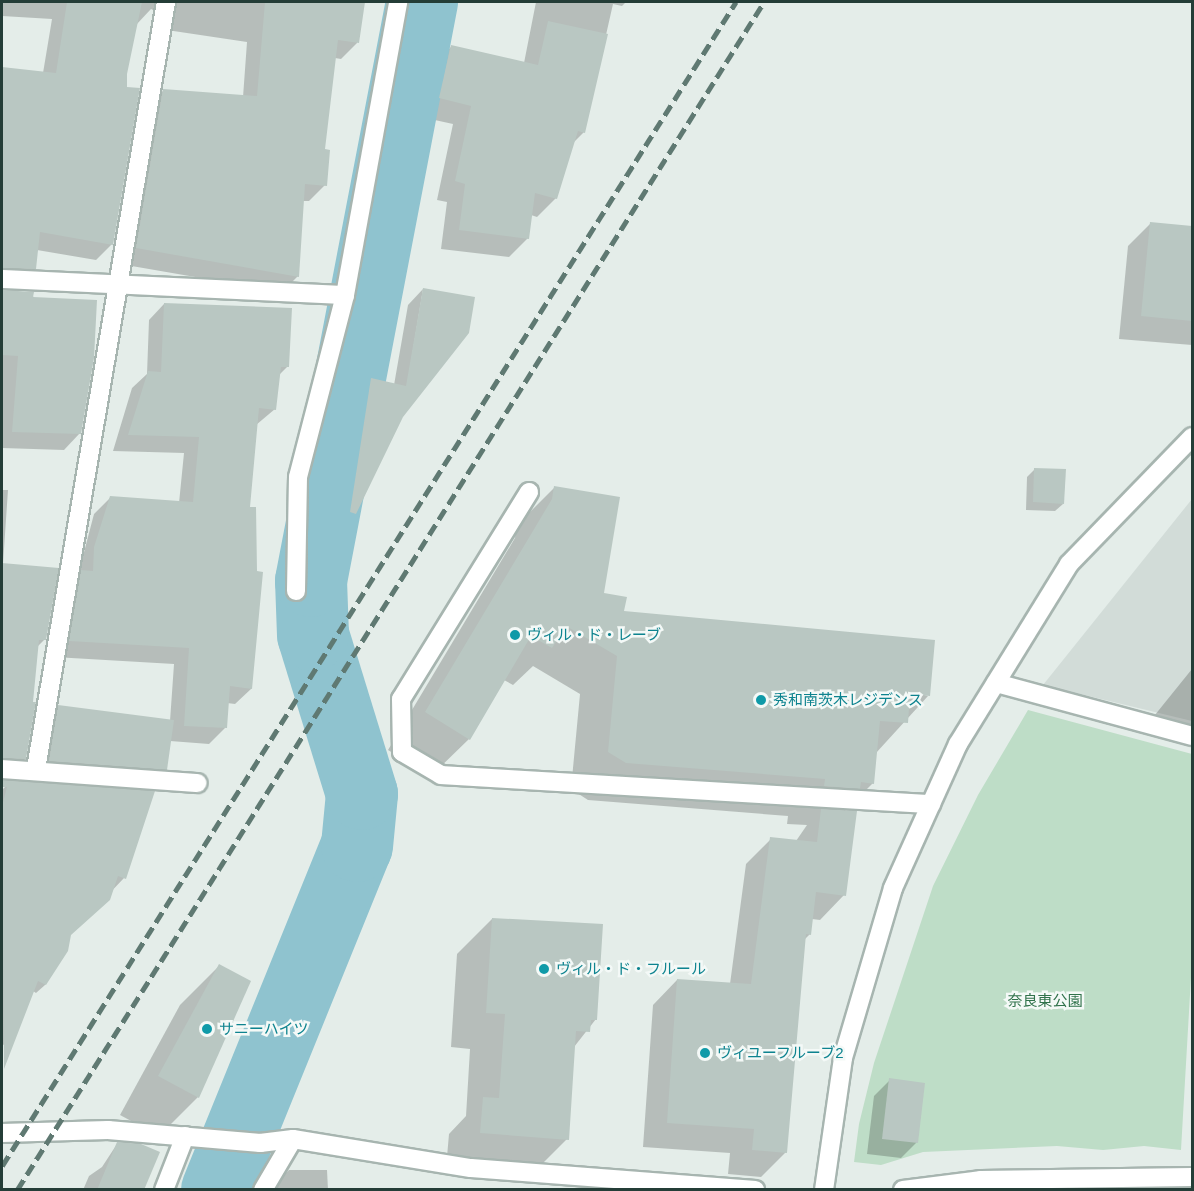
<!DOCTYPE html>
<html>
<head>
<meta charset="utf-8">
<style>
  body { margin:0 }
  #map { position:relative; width:1194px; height:1191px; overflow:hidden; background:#e4ede9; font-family:Arial,"Noto Sans JP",sans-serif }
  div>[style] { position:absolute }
  .built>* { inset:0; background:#d2dcd8 }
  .green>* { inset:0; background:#beddc7 }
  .shadow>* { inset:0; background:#0003 }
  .river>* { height:72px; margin:-36px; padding:0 36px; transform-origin:36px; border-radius:36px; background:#8fc3cf }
  .building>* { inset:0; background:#b9c7c2 }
  .roads { filter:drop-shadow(2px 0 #a7b5b0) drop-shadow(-2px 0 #a7b5b0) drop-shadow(0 2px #a7b5b0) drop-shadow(0 -2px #a7b5b0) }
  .service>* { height:18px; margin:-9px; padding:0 9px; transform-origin:9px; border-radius:9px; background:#fff }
  .minor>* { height:18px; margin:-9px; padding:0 9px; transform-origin:9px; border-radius:9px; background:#fff }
  .tertiary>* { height:18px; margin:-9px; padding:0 9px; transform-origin:9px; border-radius:9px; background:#fff }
  .rail>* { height:4.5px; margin-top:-2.25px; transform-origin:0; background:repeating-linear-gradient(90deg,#5f7972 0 12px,transparent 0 18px) }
  .dots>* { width:16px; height:16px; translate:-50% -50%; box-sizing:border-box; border:3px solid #f4f9f7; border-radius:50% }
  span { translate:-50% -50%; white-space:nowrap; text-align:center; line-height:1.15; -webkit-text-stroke:5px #f4f9f7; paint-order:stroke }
  .culture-label { font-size:15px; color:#0d838f }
  .left { translate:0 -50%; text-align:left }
  .park-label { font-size:15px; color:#30724b }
  .frame { position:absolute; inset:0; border:3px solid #243d37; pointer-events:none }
</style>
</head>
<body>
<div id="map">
  <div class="built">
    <div style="clip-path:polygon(1192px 499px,1192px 721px,1043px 685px)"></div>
  </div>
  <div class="green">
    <div style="clip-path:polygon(1028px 710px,1192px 754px,1192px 960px,1181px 1150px,1144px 1146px,1103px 1150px,1057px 1146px,923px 1152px,881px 1165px,854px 1162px,859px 1124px,874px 1063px,933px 886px,978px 795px)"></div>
  </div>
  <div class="shadow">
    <div style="clip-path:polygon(2px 2px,364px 3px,357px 43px,341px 59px,335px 58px,323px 151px,325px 185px,309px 201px,302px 201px,298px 276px,282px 292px,120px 264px,147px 107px,163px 91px,243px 97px,247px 42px,160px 29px,161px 14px,151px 9px,136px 25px,126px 74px,112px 244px,96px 260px,37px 250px,35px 269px,19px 285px,2px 284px,2px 69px,43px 73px,52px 19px,2px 16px)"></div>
    <div style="clip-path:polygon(536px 2px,626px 2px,622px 6px,613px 4px,584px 132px,572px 144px,556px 198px,537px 217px,531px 215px,528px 238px,509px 257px,441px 249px,447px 202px,437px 200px,453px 124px,421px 117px,433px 65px,452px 46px,524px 63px)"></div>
    <div style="clip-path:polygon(1151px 223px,1192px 227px,1192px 345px,1119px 339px,1128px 246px)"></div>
    <div style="clip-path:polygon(423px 289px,402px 416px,355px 513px,339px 529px,335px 528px,356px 395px,372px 380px,394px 385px,408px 305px)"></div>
    <div style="clip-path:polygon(2px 291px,32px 293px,80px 433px,64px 450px,2px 448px)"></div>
    <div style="clip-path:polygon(164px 304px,288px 366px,279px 375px,275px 409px,256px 425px,249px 509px,251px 689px,235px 704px,227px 703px,225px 728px,209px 744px,170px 741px,166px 769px,150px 785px,34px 776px,43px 723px,59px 707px,170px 721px,174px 664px,54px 657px,66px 587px,78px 575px,94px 514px,110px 498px,179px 503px,184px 453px,113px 451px,132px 388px,147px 374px,149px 320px)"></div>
    <div style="clip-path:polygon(1035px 469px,1063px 504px,1055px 511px,1026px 510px,1027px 477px)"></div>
    <div style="clip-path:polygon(554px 488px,603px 594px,623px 612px,928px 696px,876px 753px,873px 783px,844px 812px,844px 895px,820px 920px,812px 919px,810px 934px,804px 940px,786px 1152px,761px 1177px,728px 1174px,730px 1153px,643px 1147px,653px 1005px,677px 980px,730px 984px,746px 864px,771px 839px,796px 841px,807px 825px,787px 824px,788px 816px,588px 800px,571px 789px,580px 694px,533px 666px,513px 685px,504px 680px,469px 739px,431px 776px,388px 750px,515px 538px,516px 526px)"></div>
    <div style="clip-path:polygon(2px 490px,8px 490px,3px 564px,45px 639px,36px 648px,25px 759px,9px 775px,2px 775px)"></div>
    <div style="clip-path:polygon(1192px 669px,1192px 739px,1142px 731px)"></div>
    <div style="clip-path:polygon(10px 782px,124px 878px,70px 935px,66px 950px,45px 985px,36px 993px,33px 991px,6px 1046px,2px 1044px,2px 790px)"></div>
    <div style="clip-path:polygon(492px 919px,596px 1019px,574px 1047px,567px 1139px,532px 1174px,446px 1168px,449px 1134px,466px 1116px,470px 1049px,451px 1047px,457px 954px)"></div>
    <div style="clip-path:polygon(219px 966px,249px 982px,198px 1097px,159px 1136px,120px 1115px,180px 1005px)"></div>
    <div style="clip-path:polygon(890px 1080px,917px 1142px,901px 1158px,867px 1154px,874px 1096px)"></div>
    <div style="clip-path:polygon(117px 1144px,143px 1190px,83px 1190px,89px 1176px,102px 1167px)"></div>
    <div style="clip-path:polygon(289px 1170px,327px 1170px,328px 1190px,276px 1190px,276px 1183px)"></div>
  </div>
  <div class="river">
    <div style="left:217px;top:1190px;width:371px;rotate:-67.9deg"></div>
    <div style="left:357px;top:846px;width:52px;rotate:-84.5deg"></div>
    <div style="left:362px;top:794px;width:166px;rotate:-107.1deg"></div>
    <div style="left:313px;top:635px;width:54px;rotate:-92.1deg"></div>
    <div style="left:311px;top:581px;width:590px;rotate:-79.15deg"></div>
  </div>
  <div class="building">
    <div style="clip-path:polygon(67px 2px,142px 2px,127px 74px,127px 87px,140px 88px,113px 245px,40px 232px,36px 269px,2px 268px,2px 67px,56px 73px)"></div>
    <div style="clip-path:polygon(265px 2px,365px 2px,359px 43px,338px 40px,325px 149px,330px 150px,327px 186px,305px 184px,299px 277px,136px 248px,163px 89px,257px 96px)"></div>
    <div style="clip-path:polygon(548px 21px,608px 34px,585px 133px,578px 131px,557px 199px,535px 193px,529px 239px,459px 230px,465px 184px,455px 181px,471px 106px,439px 98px,451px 45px,538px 65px)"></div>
    <div style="clip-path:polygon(1150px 222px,1192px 226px,1192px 321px,1141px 316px)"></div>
    <div style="clip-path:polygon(423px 288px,475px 297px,469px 333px,403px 417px,356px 514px,350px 512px,371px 378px,406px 386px)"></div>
    <div style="clip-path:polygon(2px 290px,34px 292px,33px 297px,97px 300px,94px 358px,81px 434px,12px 432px,18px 356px,2px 355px)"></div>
    <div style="clip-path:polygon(164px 303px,292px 308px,289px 367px,281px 367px,276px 410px,259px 408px,250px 507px,256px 507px,257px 571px,263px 572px,252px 689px,230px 686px,227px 728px,184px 726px,189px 648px,69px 641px,81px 570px,93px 571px,94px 547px,110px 496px,193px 502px,199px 437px,128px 435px,148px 371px,161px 372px)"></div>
    <div style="clip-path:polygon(1034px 468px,1066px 469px,1064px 504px,1033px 502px)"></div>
    <div style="clip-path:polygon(554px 486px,620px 497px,604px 593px,627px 597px,624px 611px,935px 640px,930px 696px,910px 694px,908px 723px,880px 721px,874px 784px,861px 782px,860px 789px,824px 786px,825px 779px,626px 763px,608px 752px,617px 656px,566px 626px,552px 648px,531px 636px,470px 740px,425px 712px,552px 499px)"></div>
    <div style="clip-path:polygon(2px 563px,59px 568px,46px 640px,39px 640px,33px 702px,36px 702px,26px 759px,2px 758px)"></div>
    <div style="clip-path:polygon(58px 705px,174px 720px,167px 770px,49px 761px)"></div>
    <div style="clip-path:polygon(2px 780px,155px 791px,126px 879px,118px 876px,110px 900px,71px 935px,68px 951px,46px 985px,38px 981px,4px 1069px,2px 806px,7px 787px,2px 787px)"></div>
    <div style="clip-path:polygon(821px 809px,857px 811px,846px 896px,816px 892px,811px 935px,806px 934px,787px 1153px,752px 1150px,754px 1129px,667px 1123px,677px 979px,751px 984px,770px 837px,817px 842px)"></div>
    <div style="clip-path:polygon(492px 918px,603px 924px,597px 1020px,591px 1020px,590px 1032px,576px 1031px,569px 1140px,480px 1133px,483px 1097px,499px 1098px,505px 1014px,486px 1013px)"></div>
    <div style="clip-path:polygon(219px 964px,251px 981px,199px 1098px,158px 1076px)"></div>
    <div style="clip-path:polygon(889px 1078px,925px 1083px,918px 1143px,882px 1139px)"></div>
    <div style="clip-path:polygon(117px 1142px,141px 1144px,160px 1152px,144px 1190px,97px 1190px)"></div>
  </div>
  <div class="roads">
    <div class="service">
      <div style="left:529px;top:492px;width:243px;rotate:121.7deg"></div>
      <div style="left:401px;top:699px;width:53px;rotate:88.9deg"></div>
      <div style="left:402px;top:752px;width:45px;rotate:30.5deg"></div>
      <div style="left:441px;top:775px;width:491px;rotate:3.4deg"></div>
    </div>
    <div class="minor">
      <div style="left:2px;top:279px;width:343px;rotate:2.7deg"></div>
      <div style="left:296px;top:591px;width:114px;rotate:-89deg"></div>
      <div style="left:298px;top:477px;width:188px;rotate:-75.5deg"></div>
      <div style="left:345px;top:295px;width:298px;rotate:-79.7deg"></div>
      <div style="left:996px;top:683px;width:203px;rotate:15.1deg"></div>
      <div style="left:2px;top:769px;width:196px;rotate:4.1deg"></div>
      <div style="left:36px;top:769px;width:778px;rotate:-80.38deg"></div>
      <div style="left:2px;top:1133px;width:106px;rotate:-1.6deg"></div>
      <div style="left:108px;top:1130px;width:153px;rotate:4.9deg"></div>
      <div style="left:260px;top:1143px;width:33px;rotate:-7deg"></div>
      <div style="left:293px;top:1139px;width:180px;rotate:9.3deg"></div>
      <div style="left:471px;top:1168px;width:285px;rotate:4.4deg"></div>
      <div style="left:164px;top:1190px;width:58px;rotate:-68.7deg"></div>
      <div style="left:263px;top:1190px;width:59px;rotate:-59.5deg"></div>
      <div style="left:903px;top:1190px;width:79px;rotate:-7.3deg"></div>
      <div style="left:981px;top:1180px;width:211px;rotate:-0.8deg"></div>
    </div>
    <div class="tertiary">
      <div style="left:824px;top:1190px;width:133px;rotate:-81.8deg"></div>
      <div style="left:843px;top:1058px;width:177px;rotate:-73.6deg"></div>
      <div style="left:893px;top:888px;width:158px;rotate:-65.7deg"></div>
      <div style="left:958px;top:744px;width:211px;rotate:-58.3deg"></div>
      <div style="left:1069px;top:564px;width:177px;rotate:-45.9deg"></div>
    </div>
  </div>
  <div class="rail">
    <div style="left:2px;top:1166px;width:1376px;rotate:-57.77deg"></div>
    <div style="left:17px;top:1190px;width:1403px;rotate:-57.84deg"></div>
  </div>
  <div class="dots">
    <div style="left:515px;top:635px;background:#0f9aa8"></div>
    <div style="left:761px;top:700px;background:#0f9aa8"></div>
    <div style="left:544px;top:969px;background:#0f9aa8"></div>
    <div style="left:207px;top:1029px;background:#0f9aa8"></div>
    <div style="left:705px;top:1053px;background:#0f9aa8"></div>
  </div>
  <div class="culture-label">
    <span class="left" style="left:527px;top:635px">ヴィル・ド・レーブ</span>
    <span class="left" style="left:773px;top:700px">秀和南茨木レジデンス</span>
    <span class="left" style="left:556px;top:969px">ヴィル・ド・フルール</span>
    <span class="left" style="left:219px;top:1029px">サニーハイツ</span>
    <span class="left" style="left:717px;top:1053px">ヴィユーフルーブ2</span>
  </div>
  <div class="park-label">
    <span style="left:1045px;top:1001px">奈良東公園</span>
  </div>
  <div class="frame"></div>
</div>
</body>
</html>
